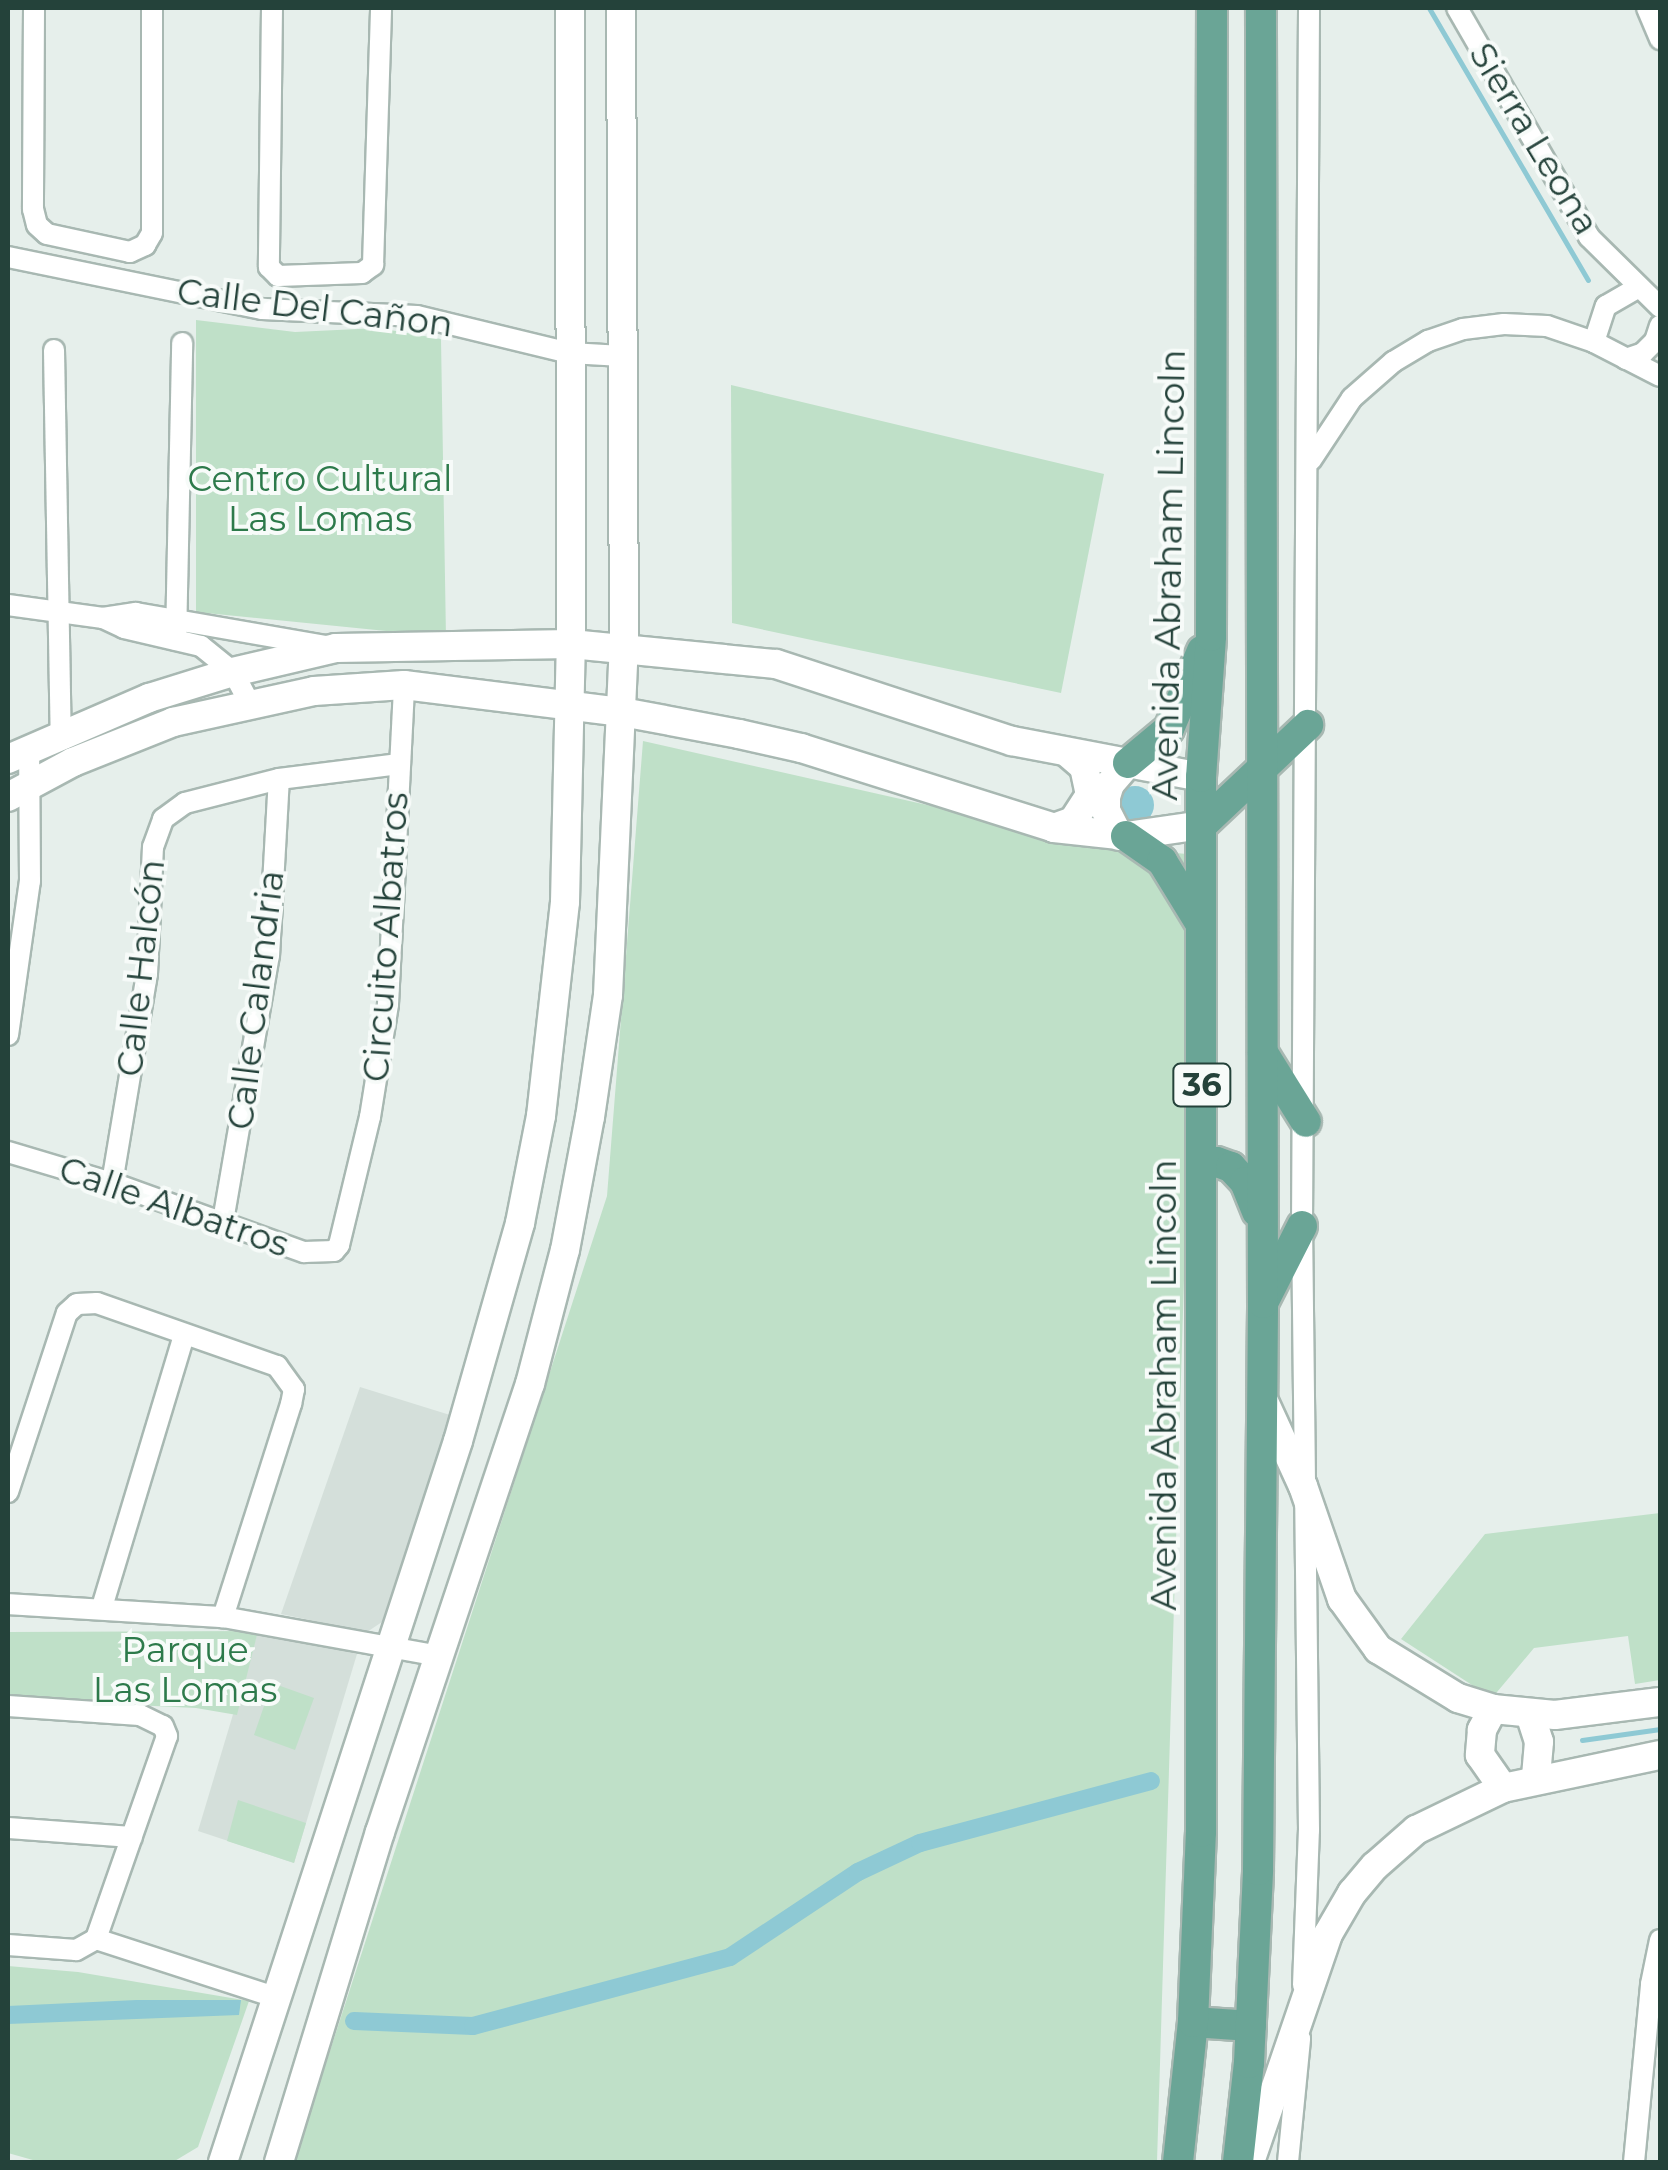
<!DOCTYPE html>
<html>
<head>
<meta charset="utf-8">
<style>
  body { margin:0 }
  #map { position:relative; width:1668px; height:2170px; overflow:hidden; background:#e6efeb; font-family:Montserrat,sans-serif }
  div>[style] { position:absolute }
  .built>* { inset:0; background:#d4dfda }
  .green>* { inset:0; background:#bfe0c8 }
  .water>* { inset:0; background:#8ec9d4 }
  .round { border-radius:50% }
  .stream>* { height:5px; margin:-2.5px; padding:0 2.5px; transform-origin:2.5px; border-radius:2.5px; background:#8ec9d4 }
  .canal>* { height:18px; margin:-9px; padding:0 9px; transform-origin:9px; border-radius:9px; background:#8ec9d4 }
  .roads { filter:drop-shadow(2px 0 #a8b8b2) drop-shadow(-2px 0 #a8b8b2) drop-shadow(0 2px #a8b8b2) drop-shadow(0 -2px #a8b8b2) }
  .street>* { height:20px; margin:-10px; padding:0 10px; transform-origin:10px; border-radius:10px; background:#fff }
  .secondary>* { height:28px; margin:-14px; padding:0 14px; transform-origin:14px; border-radius:14px; background:#fff }
  .primary>* { height:30px; margin:-15px; padding:0 15px; transform-origin:15px; border-radius:15px; background:#6aa596 }
  span { translate:-50% -50%; white-space:nowrap; text-align:center; line-height:1.15; -webkit-text-stroke:8px #f7fbf9; paint-order:stroke }
  .shield-label span { padding:2px 8px; background:#f7fbf9; border:2px solid; border-radius:8px; -webkit-text-stroke-width:0 }
  .shield-label { font-size:32px; color:#24423a; font-weight:700 }
  .street-label { font-size:35px; color:#24423a }
  .park-label { font-size:35px; color:#2d7a4b }
  .frame { position:absolute; inset:0; border:10px solid #24423a; pointer-events:none }
</style>
</head>
<body>
<div id="map">
  <div class="built">
    <div style="clip-path:polygon(360px 1387px,450px 1415px,382px 1622px,367px 1632px,281px 1614px)"></div>
    <div style="clip-path:polygon(258px 1631px,357px 1654px,294px 1863px,198px 1831px)"></div>
  </div>
  <div class="green">
    <div style="clip-path:polygon(196px 320px,295px 332px,379px 328px,441px 339px,446px 637px,196px 612px)"></div>
    <div style="clip-path:polygon(731px 385px,1104px 474px,1061px 693px,732px 623px)"></div>
    <div style="clip-path:polygon(643px 741px,1113px 847px,1197px 855px,1157px 2162px,294px 2162px,607px 1196px)"></div>
    <div style="clip-path:polygon(1660px 1513px,1660px 1680px,1635px 1684px,1628px 1636px,1534px 1648px,1492px 1698px,1401px 1639px,1485px 1534px)"></div>
    <div style="clip-path:polygon(258px 1631px,237px 1715px,196px 1708px,8px 1699px,8px 1632px)"></div>
    <div style="clip-path:polygon(272px 1683px,314px 1698px,295px 1750px,254px 1735px)"></div>
    <div style="clip-path:polygon(238px 1800px,306px 1823px,294px 1863px,227px 1841px)"></div>
    <div style="clip-path:polygon(8px 1966px,78px 1972px,249px 2001px,198px 2147px,173px 2162px,40px 2162px,8px 2153px)"></div>
  </div>
  <div class="water">
    <div class="round" style="left:1116px;top:786px;width:38px;height:38px"></div>
    <div style="clip-path:polygon(136px 2000px,241px 2000px,239px 2015px,8px 2024px,8px 2006px)"></div>
  </div>
  <div class="stream">
    <div style="left:1429px;top:8px;width:315px;rotate:59.7deg"></div>
    <div style="left:1582px;top:1740px;width:79px;rotate:-8deg"></div>
  </div>
  <div class="canal">
    <div style="left:354px;top:2021px;width:119px;rotate:2.4deg"></div>
    <div style="left:473px;top:2026px;width:266px;rotate:-15deg"></div>
    <div style="left:730px;top:1957px;width:154px;rotate:-33.6deg"></div>
    <div style="left:858px;top:1872px;width:68px;rotate:-25.1deg"></div>
    <div style="left:920px;top:1843px;width:239px;rotate:-15deg"></div>
  </div>
  <div class="roads">
    <div class="street">
      <div style="left:34px;top:8px;width:201px;rotate:90.3deg"></div>
      <div style="left:33px;top:209px;width:16px;rotate:76deg"></div>
      <div style="left:37px;top:225px;width:13px;rotate:42deg"></div>
      <div style="left:47px;top:234px;width:85px;rotate:12.2deg"></div>
      <div style="left:130px;top:252px;width:17px;rotate:-25deg"></div>
      <div style="left:145px;top:245px;width:14px;rotate:-60deg"></div>
      <div style="left:152px;top:233px;width:225px;rotate:-90deg"></div>
      <div style="left:272px;top:8px;width:259px;rotate:90.7deg"></div>
      <div style="left:269px;top:267px;width:13px;rotate:45deg"></div>
      <div style="left:278px;top:276px;width:84px;rotate:-2deg"></div>
      <div style="left:362px;top:273px;width:14px;rotate:-36deg"></div>
      <div style="left:373px;top:265px;width:257px;rotate:-88.2deg"></div>
      <div style="left:1457px;top:8px;width:264px;rotate:60deg"></div>
      <div style="left:1589px;top:237px;width:100px;rotate:44.6deg"></div>
      <div style="left:1647px;top:8px;width:34px;rotate:67deg"></div>
      <div style="left:8px;top:257px;width:259px;rotate:11.6deg"></div>
      <div style="left:262px;top:309px;width:155px;rotate:2.6deg"></div>
      <div style="left:417px;top:316px;width:157px;rotate:13.6deg"></div>
      <div style="left:570px;top:353px;width:52px;rotate:3.3deg"></div>
      <div style="left:1594px;top:342px;width:38px;rotate:-72deg"></div>
      <div style="left:1606px;top:306px;width:36px;rotate:-30deg"></div>
      <div style="left:54px;top:350px;width:384px;rotate:89deg"></div>
      <div style="left:1626px;top:359px;width:18px;rotate:-19deg"></div>
      <div style="left:1643px;top:353px;width:17px;rotate:-45deg"></div>
      <div style="left:1655px;top:341px;width:16px;rotate:-72deg"></div>
      <div style="left:1311px;top:460px;width:74px;rotate:-56.5deg"></div>
      <div style="left:1352px;top:398px;width:55px;rotate:-41.3deg"></div>
      <div style="left:1393px;top:362px;width:41px;rotate:-31deg"></div>
      <div style="left:1428px;top:341px;width:37px;rotate:-19deg"></div>
      <div style="left:1463px;top:329px;width:41px;rotate:-7deg"></div>
      <div style="left:1504px;top:324px;width:43px;rotate:2.7deg"></div>
      <div style="left:1547px;top:326px;width:50px;rotate:18.8deg"></div>
      <div style="left:1594px;top:342px;width:74px;rotate:27.3deg"></div>
      <div style="left:8px;top:605px;width:96px;rotate:7.8deg"></div>
      <div style="left:103px;top:618px;width:33px;rotate:-9deg"></div>
      <div style="left:136px;top:613px;width:193px;rotate:9.9deg"></div>
      <div style="left:103px;top:618px;width:23px;rotate:25deg"></div>
      <div style="left:124px;top:628px;width:79px;rotate:13.2deg"></div>
      <div style="left:201px;top:646px;width:41px;rotate:39.1deg"></div>
      <div style="left:233px;top:672px;width:36px;rotate:62deg"></div>
      <div style="left:176px;top:640px;width:297px;rotate:-88.8deg"></div>
      <div style="left:8px;top:1035px;width:156px;rotate:-81.9deg"></div>
      <div style="left:30px;top:881px;width:132px;rotate:-90.4deg"></div>
      <div style="left:8px;top:1152px;width:109px;rotate:16.6deg"></div>
      <div style="left:112px;top:1183px;width:204px;rotate:19.8deg"></div>
      <div style="left:304px;top:1252px;width:30px;rotate:-2deg"></div>
      <div style="left:334px;top:1251px;width:8px;rotate:-50deg"></div>
      <div style="left:339px;top:1245px;width:132px;rotate:-76.4deg"></div>
      <div style="left:370px;top:1117px;width:114px;rotate:-80.9deg"></div>
      <div style="left:388px;top:1004px;width:319px;rotate:-87.1deg"></div>
      <div style="left:112px;top:1183px;width:212px;rotate:-80.5deg"></div>
      <div style="left:147px;top:974px;width:127px;rotate:-87.3deg"></div>
      <div style="left:153px;top:847px;width:30px;rotate:-70deg"></div>
      <div style="left:163px;top:819px;width:27px;rotate:-36deg"></div>
      <div style="left:185px;top:803px;width:97px;rotate:-14.3deg"></div>
      <div style="left:279px;top:779px;width:121px;rotate:-7.1deg"></div>
      <div style="left:223px;top:1221px;width:269px;rotate:-80.2deg"></div>
      <div style="left:269px;top:956px;width:177px;rotate:-86.8deg"></div>
      <div style="left:8px;top:1492px;width:188px;rotate:-71.8deg"></div>
      <div style="left:67px;top:1313px;width:13px;rotate:-42deg"></div>
      <div style="left:77px;top:1304px;width:20px;rotate:-3deg"></div>
      <div style="left:97px;top:1303px;width:191px;rotate:19.3deg"></div>
      <div style="left:277px;top:1366px;width:29px;rotate:54deg"></div>
      <div style="left:294px;top:1389px;width:15px;rotate:101deg"></div>
      <div style="left:291px;top:1404px;width:224px;rotate:107.7deg"></div>
      <div style="left:8px;top:1604px;width:215px;rotate:3.5deg"></div>
      <div style="left:223px;top:1617px;width:219px;rotate:10.2deg"></div>
      <div style="left:102px;top:1607px;width:283px;rotate:-73.2deg"></div>
      <div style="left:8px;top:1706px;width:132px;rotate:3.9deg"></div>
      <div style="left:140px;top:1715px;width:25px;rotate:26deg"></div>
      <div style="left:163px;top:1726px;width:11px;rotate:68deg"></div>
      <div style="left:167px;top:1736px;width:215px;rotate:109.3deg"></div>
      <div style="left:96px;top:1939px;width:23px;rotate:151deg"></div>
      <div style="left:76px;top:1950px;width:68px;rotate:-175.8deg"></div>
      <div style="left:8px;top:1828px;width:124px;rotate:4.2deg"></div>
      <div style="left:96px;top:1939px;width:188px;rotate:18deg"></div>
      <div style="left:1303px;top:1985px;width:155px;rotate:-87.8deg"></div>
      <div style="left:1309px;top:1830px;width:604px;rotate:-90.66deg"></div>
      <div style="left:1302px;top:1226px;width:1218px;rotate:-89.67deg"></div>
      <div style="left:1288px;top:2162px;width:124px;rotate:-84.4deg"></div>
      <div style="left:1634px;top:2162px;width:179px;rotate:-84.5deg"></div>
      <div style="left:1651px;top:1984px;width:45px;rotate:-78.4deg"></div>
    </div>
    <div class="secondary">
      <div style="left:8px;top:759px;width:154px;rotate:-23.4deg"></div>
      <div style="left:149px;top:698px;width:88px;rotate:-17.2deg"></div>
      <div style="left:233px;top:672px;width:106px;rotate:-13.1deg"></div>
      <div style="left:336px;top:648px;width:235px;rotate:-1deg"></div>
      <div style="left:571px;top:644px;width:206px;rotate:5.6deg"></div>
      <div style="left:776px;top:664px;width:248px;rotate:18.1deg"></div>
      <div style="left:1012px;top:741px;width:192px;rotate:10.8deg"></div>
      <div style="left:8px;top:797px;width:74px;rotate:-28.3deg"></div>
      <div style="left:73px;top:762px;width:108px;rotate:-21.8deg"></div>
      <div style="left:173px;top:722px;width:144px;rotate:-12.4deg"></div>
      <div style="left:314px;top:691px;width:90px;rotate:-3.8deg"></div>
      <div style="left:404px;top:685px;width:220px;rotate:7.1deg"></div>
      <div style="left:622px;top:712px;width:119px;rotate:10.6deg"></div>
      <div style="left:739px;top:734px;width:64px;rotate:12.7deg"></div>
      <div style="left:801px;top:748px;width:265px;rotate:17.5deg"></div>
      <div style="left:1054px;top:828px;width:72px;rotate:6.3deg"></div>
      <div style="left:1126px;top:836px;width:77px;rotate:-8.2deg"></div>
      <div style="left:1054px;top:828px;width:20px;rotate:-20deg"></div>
      <div style="left:1073px;top:821px;width:31px;rotate:-57deg"></div>
      <div style="left:1090px;top:795px;width:29px;rotate:-102deg"></div>
      <div style="left:1084px;top:767px;width:20px;rotate:-139deg"></div>
      <div style="left:1119px;top:836px;width:28px;rotate:-117deg"></div>
      <div style="left:1106px;top:811px;width:14px;rotate:-90deg"></div>
      <div style="left:1106px;top:797px;width:14px;rotate:-73deg"></div>
      <div style="left:1110px;top:784px;width:28px;rotate:-49deg"></div>
      <div style="left:1262px;top:1397px;width:98px;rotate:65.3deg"></div>
      <div style="left:1303px;top:1486px;width:120px;rotate:71deg"></div>
      <div style="left:1342px;top:1599px;width:62px;rotate:54.2deg"></div>
      <div style="left:1378px;top:1649px;width:94px;rotate:31.5deg"></div>
      <div style="left:1458px;top:1698px;width:37px;rotate:17deg"></div>
      <div style="left:1493px;top:1709px;width:62px;rotate:5.5deg"></div>
      <div style="left:1555px;top:1715px;width:106px;rotate:-7.1deg"></div>
      <div style="left:1493px;top:1709px;width:24px;rotate:118deg"></div>
      <div style="left:1482px;top:1730px;width:25px;rotate:95deg"></div>
      <div style="left:1480px;top:1755px;width:40px;rotate:55.1deg"></div>
      <div style="left:1530px;top:1714px;width:29px;rotate:72deg"></div>
      <div style="left:1539px;top:1742px;width:36px;rotate:95deg"></div>
      <div style="left:223px;top:2162px;width:758px;rotate:-71.95deg"></div>
      <div style="left:458px;top:1441px;width:227px;rotate:-74.1deg"></div>
      <div style="left:520px;top:1223px;width:109px;rotate:-78.9deg"></div>
      <div style="left:541px;top:1116px;width:215px;rotate:-83.6deg"></div>
      <div style="left:565px;top:902px;width:258px;rotate:-88.7deg"></div>
      <div style="left:571px;top:644px;width:636px;rotate:-90.09deg"></div>
      <div style="left:279px;top:2162px;width:345px;rotate:-73deg"></div>
      <div style="left:380px;top:1832px;width:472px;rotate:-71.5deg"></div>
      <div style="left:530px;top:1384px;width:138px;rotate:-75.4deg"></div>
      <div style="left:565px;top:1250px;width:135px;rotate:-79.4deg"></div>
      <div style="left:590px;top:1117px;width:123px;rotate:-81.6deg"></div>
      <div style="left:608px;top:995px;width:347px;rotate:-87.4deg"></div>
      <div style="left:624px;top:648px;width:640px;rotate:-90.27deg"></div>
      <div style="left:1250px;top:2162px;width:241px;rotate:-71.1deg"></div>
      <div style="left:1328px;top:1934px;width:48px;rotate:-59.7deg"></div>
      <div style="left:1352px;top:1893px;width:35px;rotate:-50deg"></div>
      <div style="left:1375px;top:1866px;width:55px;rotate:-41.3deg"></div>
      <div style="left:1416px;top:1830px;width:97px;rotate:-25.8deg"></div>
      <div style="left:1503px;top:1788px;width:160px;rotate:-11.9deg"></div>
    </div>
    <div class="primary">
      <div style="left:1128px;top:763px;width:53px;rotate:-39.7deg"></div>
      <div style="left:1169px;top:729px;width:85px;rotate:-67.1deg"></div>
      <div style="left:1202px;top:825px;width:146px;rotate:-43.3deg"></div>
      <div style="left:1126px;top:836px;width:44px;rotate:34.8deg"></div>
      <div style="left:1162px;top:861px;width:73px;rotate:58.5deg"></div>
      <div style="left:1263px;top:1053px;width:81px;rotate:58.1deg"></div>
      <div style="left:1202px;top:1165px;width:15px;rotate:-11deg"></div>
      <div style="left:1217px;top:1162px;width:15px;rotate:20deg"></div>
      <div style="left:1231px;top:1167px;width:21px;rotate:47deg"></div>
      <div style="left:1245px;top:1182px;width:32px;rotate:68deg"></div>
      <div style="left:1264px;top:1301px;width:84px;rotate:-63.1deg"></div>
      <div style="left:1193px;top:2022px;width:58px;rotate:3.9deg"></div>
      <div style="left:1178px;top:2162px;width:141px;rotate:-83.9deg"></div>
      <div style="left:1193px;top:2022px;width:190px;rotate:-87.6deg"></div>
      <div style="left:1201px;top:1832px;width:1055px;rotate:-90deg"></div>
      <div style="left:1201px;top:777px;width:141px;rotate:-85.9deg"></div>
      <div style="left:1211px;top:636px;width:628px;rotate:-89.91deg"></div>
      <div style="left:1238px;top:2162px;width:100px;rotate:-83.7deg"></div>
      <div style="left:1249px;top:2063px;width:193px;rotate:-87.3deg"></div>
      <div style="left:1258px;top:1870px;width:567px;rotate:-89.49deg"></div>
      <div style="left:1263px;top:1303px;width:1295px;rotate:-90.09deg"></div>
    </div>
  </div>
  <div class="shield-label">
    <span style="left:1202px;top:1085px">36</span>
  </div>
  <div class="street-label">
    <span style="left:1534px;top:139px;rotate:59deg">Sierra Leona</span>
    <span style="left:315px;top:308px;rotate:7deg">Calle Del Cañon</span>
    <span style="left:1169px;top:575px;rotate:-89deg">Avenida Abraham Lincoln</span>
    <span style="left:386px;top:937px;rotate:-86deg">Circuito Albatros</span>
    <span style="left:141px;top:968px;rotate:-84deg">Calle Halcón</span>
    <span style="left:256px;top:1000px;rotate:-83deg">Calle Calandria</span>
    <span style="left:174px;top:1207px;rotate:19deg">Calle Albatros</span>
    <span style="left:1164px;top:1385px;rotate:-90deg">Avenida Abraham Lincoln</span>
  </div>
  <div class="park-label">
    <span style="left:320px;top:499px">Centro Cultural<br>Las Lomas</span>
    <span style="left:185px;top:1670px">Parque<br>Las Lomas</span>
  </div>
  <div class="frame"></div>
</div>
</body>
</html>
